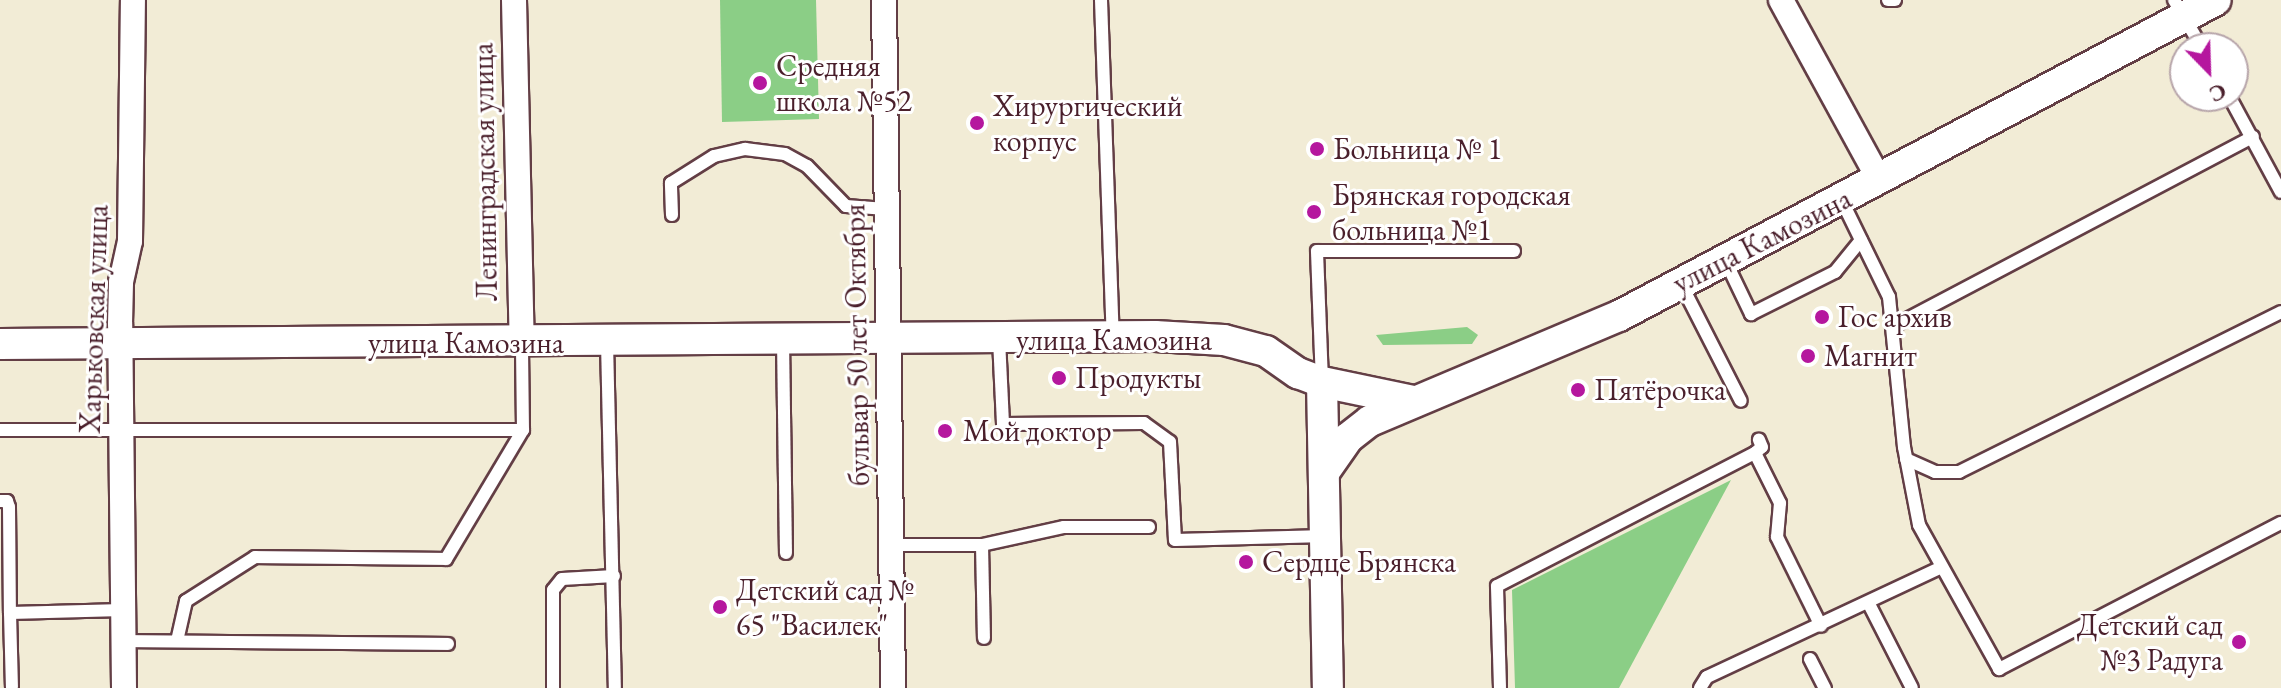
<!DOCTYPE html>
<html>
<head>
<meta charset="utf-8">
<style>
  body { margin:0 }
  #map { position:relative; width:2281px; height:688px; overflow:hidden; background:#f2ecd6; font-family:"EB Garamond",serif }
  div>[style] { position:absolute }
  .green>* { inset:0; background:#8bce86 }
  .roads { filter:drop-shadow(2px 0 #633e45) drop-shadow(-2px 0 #633e45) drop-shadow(0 2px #633e45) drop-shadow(0 -2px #633e45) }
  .service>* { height:12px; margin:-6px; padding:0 6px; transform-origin:6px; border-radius:6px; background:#fff }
  .minor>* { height:24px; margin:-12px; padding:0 12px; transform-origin:12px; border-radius:12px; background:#fff }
  .tertiary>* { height:30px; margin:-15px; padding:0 15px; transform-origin:15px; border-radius:15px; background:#fff }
  .dots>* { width:22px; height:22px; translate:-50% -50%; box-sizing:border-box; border:4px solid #fff; border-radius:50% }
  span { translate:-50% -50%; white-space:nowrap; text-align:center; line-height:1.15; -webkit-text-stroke:6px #fff; paint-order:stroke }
  .poi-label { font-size:30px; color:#4a1f2b }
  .left { translate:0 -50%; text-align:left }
  .right { translate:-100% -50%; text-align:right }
  .street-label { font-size:30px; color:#4a1f2b }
  .north { position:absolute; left:2169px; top:32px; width:80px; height:80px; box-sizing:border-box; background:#fff; border:2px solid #b7a5aa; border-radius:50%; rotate:157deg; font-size:22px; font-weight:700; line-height:32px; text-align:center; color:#4a1f2b }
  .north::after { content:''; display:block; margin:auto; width:28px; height:36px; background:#b5179e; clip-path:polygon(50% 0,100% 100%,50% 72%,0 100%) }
</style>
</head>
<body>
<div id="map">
  <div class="green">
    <div style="clip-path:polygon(720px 0,816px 0,819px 119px,722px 122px)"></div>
    <div style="clip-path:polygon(1467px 327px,1478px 335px,1472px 344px,1383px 345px,1376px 335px)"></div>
    <div style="clip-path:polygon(1731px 480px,1619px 688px,1515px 688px,1512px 590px)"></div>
  </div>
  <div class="roads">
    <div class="service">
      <div style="left:1101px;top:0;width:337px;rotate:88deg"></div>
      <div style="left:1888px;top:0;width:7px"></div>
      <div style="left:2174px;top:0;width:56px;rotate:59.7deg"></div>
      <div style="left:2229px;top:96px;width:109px;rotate:61.6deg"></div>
      <div style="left:1842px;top:201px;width:107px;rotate:63.9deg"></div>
      <div style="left:1889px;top:297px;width:151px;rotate:84.3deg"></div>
      <div style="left:1904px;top:447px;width:79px;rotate:79.1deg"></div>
      <div style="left:1919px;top:525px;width:165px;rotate:60.9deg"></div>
      <div style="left:1999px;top:669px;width:318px;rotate:-27.4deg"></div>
      <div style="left:672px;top:215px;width:32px;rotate:-92deg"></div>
      <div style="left:671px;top:183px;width:51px;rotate:-32.1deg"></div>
      <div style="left:714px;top:156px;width:32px;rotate:-13deg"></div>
      <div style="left:745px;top:149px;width:40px;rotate:7.1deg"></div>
      <div style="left:785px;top:154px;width:25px;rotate:29deg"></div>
      <div style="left:807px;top:166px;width:56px;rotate:45.7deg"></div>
      <div style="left:846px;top:206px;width:40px;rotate:4.3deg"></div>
      <div style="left:1726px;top:262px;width:58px;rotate:64.3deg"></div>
      <div style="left:1751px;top:314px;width:94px;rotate:-26.6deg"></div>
      <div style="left:1835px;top:272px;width:41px;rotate:-50.9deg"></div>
      <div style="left:1681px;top:284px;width:131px;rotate:62.9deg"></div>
      <div style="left:1892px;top:327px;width:408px;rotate:-27.8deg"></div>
      <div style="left:999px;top:339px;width:85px;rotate:87.3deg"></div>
      <div style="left:1003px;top:424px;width:141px;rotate:-0.4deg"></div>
      <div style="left:1144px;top:423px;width:32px;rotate:36deg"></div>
      <div style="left:1170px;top:442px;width:98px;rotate:87.1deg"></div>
      <div style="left:1175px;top:540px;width:151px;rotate:-1.5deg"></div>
      <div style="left:783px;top:340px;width:213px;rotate:89.2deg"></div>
      <div style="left:607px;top:342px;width:346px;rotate:88.7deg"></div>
      <div style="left:1322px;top:382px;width:131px;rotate:-92.2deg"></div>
      <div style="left:1317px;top:251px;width:197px"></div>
      <div style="left:0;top:430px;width:523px"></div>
      <div style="left:523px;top:430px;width:88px;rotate:-90.7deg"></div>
      <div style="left:1755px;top:453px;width:9px;rotate:-41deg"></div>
      <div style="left:1762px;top:447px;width:8px;rotate:-113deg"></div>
      <div style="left:1906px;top:459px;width:32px;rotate:24deg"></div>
      <div style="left:1935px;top:472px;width:24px"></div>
      <div style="left:1959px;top:472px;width:360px;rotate:-26.4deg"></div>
      <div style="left:0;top:501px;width:7px"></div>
      <div style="left:7px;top:501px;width:6px;rotate:72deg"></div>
      <div style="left:9px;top:507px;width:106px;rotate:89.5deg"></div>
      <div style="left:10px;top:613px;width:113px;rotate:-1.5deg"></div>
      <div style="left:893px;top:545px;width:89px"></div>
      <div style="left:982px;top:545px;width:84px;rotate:-12.4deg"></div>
      <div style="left:1064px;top:527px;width:85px"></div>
      <div style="left:982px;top:545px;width:93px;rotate:88.8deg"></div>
      <div style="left:1869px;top:604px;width:94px;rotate:62.9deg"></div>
      <div style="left:10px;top:613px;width:74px;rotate:88.5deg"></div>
      <div style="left:124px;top:641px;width:324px;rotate:0.5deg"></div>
      <div style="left:177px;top:641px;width:41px;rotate:-77.3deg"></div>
      <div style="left:186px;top:601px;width:82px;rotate:-32.5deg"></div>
      <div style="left:255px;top:557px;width:191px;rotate:0.6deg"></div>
      <div style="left:446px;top:559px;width:150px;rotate:-59.2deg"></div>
      <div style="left:1810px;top:659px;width:33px;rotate:63deg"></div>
      <div style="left:553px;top:688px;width:98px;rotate:-90deg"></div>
      <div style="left:553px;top:590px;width:14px;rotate:-51deg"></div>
      <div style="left:562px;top:579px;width:52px;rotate:-3.3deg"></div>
      <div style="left:1500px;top:688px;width:102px;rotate:-91.7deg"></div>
      <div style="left:1497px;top:586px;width:290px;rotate:-27.3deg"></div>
      <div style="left:1755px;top:453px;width:56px;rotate:63.4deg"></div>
      <div style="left:1780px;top:503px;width:34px;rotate:95deg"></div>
      <div style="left:1777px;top:537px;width:99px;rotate:63.7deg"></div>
      <div style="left:1700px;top:688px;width:13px;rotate:-58deg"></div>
      <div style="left:1707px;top:677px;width:259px;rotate:-25.1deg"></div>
    </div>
    <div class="minor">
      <div style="left:514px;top:0;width:342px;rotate:88.7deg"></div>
      <div style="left:884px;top:0;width:688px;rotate:89.25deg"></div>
      <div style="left:1781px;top:0;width:206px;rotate:61.3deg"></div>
      <div style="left:124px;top:688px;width:364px;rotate:-90.6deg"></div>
      <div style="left:120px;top:324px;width:42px;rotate:-88.6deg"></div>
      <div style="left:121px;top:282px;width:42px;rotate:-77.6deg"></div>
      <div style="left:130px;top:241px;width:241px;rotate:-89.3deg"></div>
    </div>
    <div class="tertiary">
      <div style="left:0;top:344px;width:1155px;rotate:-0.4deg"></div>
      <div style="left:1155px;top:336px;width:69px;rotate:3.3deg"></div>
      <div style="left:1224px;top:340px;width:43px;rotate:14.7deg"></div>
      <div style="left:1266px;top:351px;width:39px;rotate:35deg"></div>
      <div style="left:1298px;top:373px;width:26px;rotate:21deg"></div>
      <div style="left:1322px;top:382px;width:93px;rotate:11.8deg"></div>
      <div style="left:1322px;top:382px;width:306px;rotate:88.9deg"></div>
      <div style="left:1325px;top:471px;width:40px;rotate:-55.1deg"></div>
      <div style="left:1348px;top:438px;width:28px;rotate:-38deg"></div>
      <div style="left:1370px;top:421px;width:270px;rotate:-22.9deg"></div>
      <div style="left:1619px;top:316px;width:675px;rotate:-27.89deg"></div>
    </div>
  </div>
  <div class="dots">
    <div style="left:760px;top:83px;background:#b5179e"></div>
    <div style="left:977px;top:123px;background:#b5179e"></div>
    <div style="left:1317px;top:149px;background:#b5179e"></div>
    <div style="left:1314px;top:212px;background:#b5179e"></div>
    <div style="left:1822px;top:317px;background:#b5179e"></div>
    <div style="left:1808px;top:356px;background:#b5179e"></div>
    <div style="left:1059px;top:378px;background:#b5179e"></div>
    <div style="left:1578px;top:390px;background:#b5179e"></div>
    <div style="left:945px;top:431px;background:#b5179e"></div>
    <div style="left:1246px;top:562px;background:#b5179e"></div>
    <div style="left:720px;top:607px;background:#b5179e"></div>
    <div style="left:2239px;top:642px;background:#b5179e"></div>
  </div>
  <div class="poi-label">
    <span class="left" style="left:776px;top:83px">Средняя<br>школа №52</span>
    <span class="left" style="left:993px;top:123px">Хирургический<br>корпус</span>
    <span class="left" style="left:1333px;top:149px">Больница № 1</span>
    <span class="left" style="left:1332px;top:212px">Брянская городская<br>больница №1</span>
    <span class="left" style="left:1838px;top:317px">Гос архив</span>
    <span class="left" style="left:1824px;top:356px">Магнит</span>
    <span class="left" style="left:1075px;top:378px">Продукты</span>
    <span class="left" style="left:1594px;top:390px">Пятёрочка</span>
    <span class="left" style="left:963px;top:431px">Мой доктор</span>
    <span class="left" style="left:1262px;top:562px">Сердце Брянска</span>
    <span class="left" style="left:736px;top:607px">Детский сад №<br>65 "Василек"</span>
    <span class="right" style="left:2223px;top:642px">Детский сад<br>№3 Радуга</span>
  </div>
  <div class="street-label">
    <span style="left:485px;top:172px;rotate:-91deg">Ленинградская улица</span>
    <span style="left:1762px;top:241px;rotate:-27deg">улица Камозина</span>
    <span style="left:94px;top:319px;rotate:-88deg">Харьковская улица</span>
    <span style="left:1114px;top:340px">улица Камозина</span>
    <span style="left:466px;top:343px">улица Камозина</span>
    <span style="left:857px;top:345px;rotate:-91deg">бульвар 50 лет Октября</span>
  </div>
  <div class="north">С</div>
</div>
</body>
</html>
